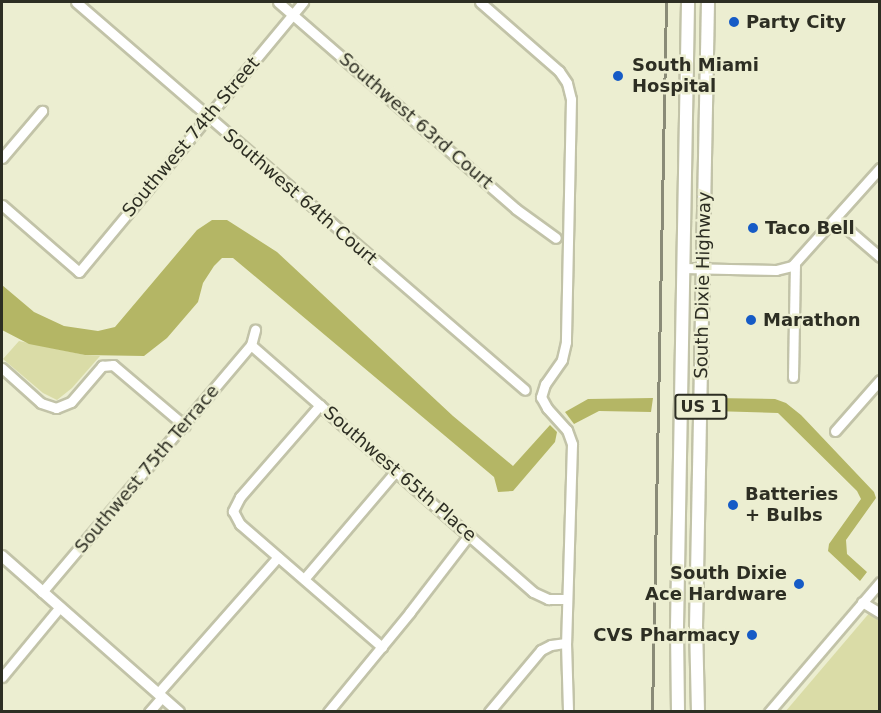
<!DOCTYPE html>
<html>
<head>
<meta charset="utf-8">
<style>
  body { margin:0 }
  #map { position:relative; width:881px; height:713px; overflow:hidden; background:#eceed1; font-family:"DejaVu Sans",sans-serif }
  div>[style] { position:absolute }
  .green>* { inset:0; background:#dadca7 }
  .water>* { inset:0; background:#b4b665 }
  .roads { filter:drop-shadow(2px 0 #c2c3a8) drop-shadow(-2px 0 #c2c3a8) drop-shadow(0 2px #c2c3a8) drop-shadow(0 -2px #c2c3a8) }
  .minor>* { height:9px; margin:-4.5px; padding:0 4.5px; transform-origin:4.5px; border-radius:4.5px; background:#fff }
  .major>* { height:10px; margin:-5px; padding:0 5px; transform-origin:5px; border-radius:5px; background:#fff }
  .highway>* { height:12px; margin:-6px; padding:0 6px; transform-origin:6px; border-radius:6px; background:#fff }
  .rail>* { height:3px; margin:-1.5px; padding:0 1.5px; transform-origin:1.5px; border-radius:1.5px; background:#8a8b77 }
  .dots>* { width:16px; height:16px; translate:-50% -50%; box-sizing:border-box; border:3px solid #eceed1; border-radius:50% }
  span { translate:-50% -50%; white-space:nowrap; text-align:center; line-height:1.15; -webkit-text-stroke:5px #eceed1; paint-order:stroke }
  .shield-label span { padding:2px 4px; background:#eceed1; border:2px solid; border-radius:4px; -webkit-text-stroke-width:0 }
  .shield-label { font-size:16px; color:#2d2e23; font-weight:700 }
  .poi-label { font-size:18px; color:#2d2e23; font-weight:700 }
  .left { translate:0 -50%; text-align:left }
  .right { translate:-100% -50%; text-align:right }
  .street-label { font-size:18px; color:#2d2e23 }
  .frame { position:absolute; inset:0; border:3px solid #2d2e23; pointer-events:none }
</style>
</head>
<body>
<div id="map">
  <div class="green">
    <div style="clip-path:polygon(19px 341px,85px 355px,100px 356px,72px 388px,57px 400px,43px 393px,3px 359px)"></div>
    <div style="clip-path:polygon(871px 611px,879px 619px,879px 711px,785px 712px)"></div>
  </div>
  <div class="water">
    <div style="clip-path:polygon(212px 220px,227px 220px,277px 252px,453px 416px,513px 466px,550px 425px,557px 432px,555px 442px,513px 491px,498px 492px,494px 477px,233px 258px,222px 258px,214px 266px,203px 283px,198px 302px,167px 338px,144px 356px,85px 355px,29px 344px,2px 330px,2px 285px,34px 312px,64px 326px,98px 331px,115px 327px,197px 230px)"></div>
    <div style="clip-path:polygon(653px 398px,651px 412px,599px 411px,574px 424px,565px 412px,588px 399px)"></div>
    <div style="clip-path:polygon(712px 398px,775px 399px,786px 403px,801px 415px,874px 492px,876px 498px,846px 540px,847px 554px,867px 572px,860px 581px,828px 551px,829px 544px,861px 499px,857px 491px,778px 413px,712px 411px)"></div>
  </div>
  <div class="roads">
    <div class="minor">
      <div style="left:76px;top:2px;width:593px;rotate:40.83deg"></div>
      <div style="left:278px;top:2px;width:315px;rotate:41deg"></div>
      <div style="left:516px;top:209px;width:49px;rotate:35.9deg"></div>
      <div style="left:480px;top:2px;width:105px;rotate:41.1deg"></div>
      <div style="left:559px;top:71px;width:14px;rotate:56deg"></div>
      <div style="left:567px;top:83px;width:16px;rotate:76deg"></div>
      <div style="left:571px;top:99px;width:243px;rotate:91.2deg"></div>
      <div style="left:566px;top:342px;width:18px;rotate:103deg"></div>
      <div style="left:562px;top:360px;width:29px;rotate:125deg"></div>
      <div style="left:545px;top:384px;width:14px;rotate:107deg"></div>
      <div style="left:541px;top:397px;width:13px;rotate:61deg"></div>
      <div style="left:547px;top:408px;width:30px;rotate:48deg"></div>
      <div style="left:567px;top:430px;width:15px;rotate:70deg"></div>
      <div style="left:572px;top:444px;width:199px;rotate:91.7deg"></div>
      <div style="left:566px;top:643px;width:69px;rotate:88.3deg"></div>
      <div style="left:2px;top:158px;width:62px;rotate:-49.6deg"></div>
      <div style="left:2px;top:205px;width:102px;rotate:41deg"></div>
      <div style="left:79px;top:272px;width:351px;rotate:-50.3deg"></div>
      <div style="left:836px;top:219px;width:58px;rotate:40.8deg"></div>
      <div style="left:683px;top:268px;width:93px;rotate:1.2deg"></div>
      <div style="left:776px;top:270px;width:16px;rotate:-14deg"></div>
      <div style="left:792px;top:266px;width:132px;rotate:-48.1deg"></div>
      <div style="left:251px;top:345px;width:375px;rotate:41.2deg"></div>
      <div style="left:533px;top:592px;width:17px;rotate:25deg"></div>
      <div style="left:548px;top:599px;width:19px"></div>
      <div style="left:2px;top:368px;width:52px;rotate:41.9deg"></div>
      <div style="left:41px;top:403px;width:16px;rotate:18deg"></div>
      <div style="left:56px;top:408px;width:16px;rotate:-22deg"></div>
      <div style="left:71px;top:402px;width:48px;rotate:-49.3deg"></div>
      <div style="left:102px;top:366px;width:11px;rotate:-5deg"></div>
      <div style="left:113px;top:365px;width:94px;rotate:40.3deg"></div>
      <div style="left:793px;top:377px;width:113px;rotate:-89deg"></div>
      <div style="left:320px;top:405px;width:122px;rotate:131deg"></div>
      <div style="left:240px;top:497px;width:16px;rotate:117deg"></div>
      <div style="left:233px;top:511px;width:15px;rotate:62deg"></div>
      <div style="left:240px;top:524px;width:188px;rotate:40.9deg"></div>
      <div style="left:835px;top:431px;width:68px;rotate:-48.6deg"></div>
      <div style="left:304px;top:579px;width:142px;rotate:-49.6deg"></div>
      <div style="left:42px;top:592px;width:324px;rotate:-49.8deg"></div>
      <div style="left:251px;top:345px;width:16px;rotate:-75deg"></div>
      <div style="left:862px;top:602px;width:21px;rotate:31deg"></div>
      <div style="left:2px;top:677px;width:91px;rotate:-50.4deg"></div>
      <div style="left:158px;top:693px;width:181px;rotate:-48.6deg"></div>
      <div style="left:149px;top:712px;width:20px;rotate:-49deg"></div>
      <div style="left:328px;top:712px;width:129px;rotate:-50.6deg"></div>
      <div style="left:410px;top:612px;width:97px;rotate:-52.5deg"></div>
      <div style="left:489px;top:712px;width:81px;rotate:-50deg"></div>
      <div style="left:541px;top:650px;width:11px;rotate:-27deg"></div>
      <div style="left:551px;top:645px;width:15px;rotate:-8deg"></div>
      <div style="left:769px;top:712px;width:171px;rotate:-49.5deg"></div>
    </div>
    <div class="major">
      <div style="left:2px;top:556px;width:236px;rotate:41.4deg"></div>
    </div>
    <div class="highway">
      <div style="left:678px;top:712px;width:85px;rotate:-90.7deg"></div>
      <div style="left:677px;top:627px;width:625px;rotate:-88.99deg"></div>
      <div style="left:698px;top:712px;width:85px;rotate:-91.3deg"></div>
      <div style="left:696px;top:627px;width:625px;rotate:-88.9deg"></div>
    </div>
  </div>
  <div class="rail">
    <div style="left:652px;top:712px;width:710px;rotate:-88.87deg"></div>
  </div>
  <div class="dots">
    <div style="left:734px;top:22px;background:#165bc6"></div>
    <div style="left:618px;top:76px;background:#165bc6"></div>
    <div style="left:753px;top:228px;background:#165bc6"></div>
    <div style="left:751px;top:320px;background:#165bc6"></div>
    <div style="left:733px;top:505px;background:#165bc6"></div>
    <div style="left:799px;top:584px;background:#165bc6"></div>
    <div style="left:752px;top:635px;background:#165bc6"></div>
  </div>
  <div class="shield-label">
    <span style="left:701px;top:407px">US 1</span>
  </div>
  <div class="poi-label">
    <span class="left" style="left:746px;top:22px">Party City</span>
    <span class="left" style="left:632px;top:76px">South Miami<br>Hospital</span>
    <span class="left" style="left:765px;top:228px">Taco Bell</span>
    <span class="left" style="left:763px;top:320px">Marathon</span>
    <span class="left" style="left:745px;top:505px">Batteries<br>+ Bulbs</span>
    <span class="right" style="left:787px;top:584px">South Dixie<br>Ace Hardware</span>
    <span class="right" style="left:740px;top:635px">CVS Pharmacy</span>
  </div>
  <div class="street-label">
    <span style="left:416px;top:121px;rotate:41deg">Southwest 63rd Court</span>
    <span style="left:191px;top:137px;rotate:-50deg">Southwest 74th Street</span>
    <span style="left:300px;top:197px;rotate:41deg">Southwest 64th Court</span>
    <span style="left:703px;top:285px;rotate:-89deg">South Dixie Highway</span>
    <span style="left:147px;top:469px;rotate:-50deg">Southwest 75th Terrace</span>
    <span style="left:400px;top:474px;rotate:41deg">Southwest 65th Place</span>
  </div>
  <div class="frame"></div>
</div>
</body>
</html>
